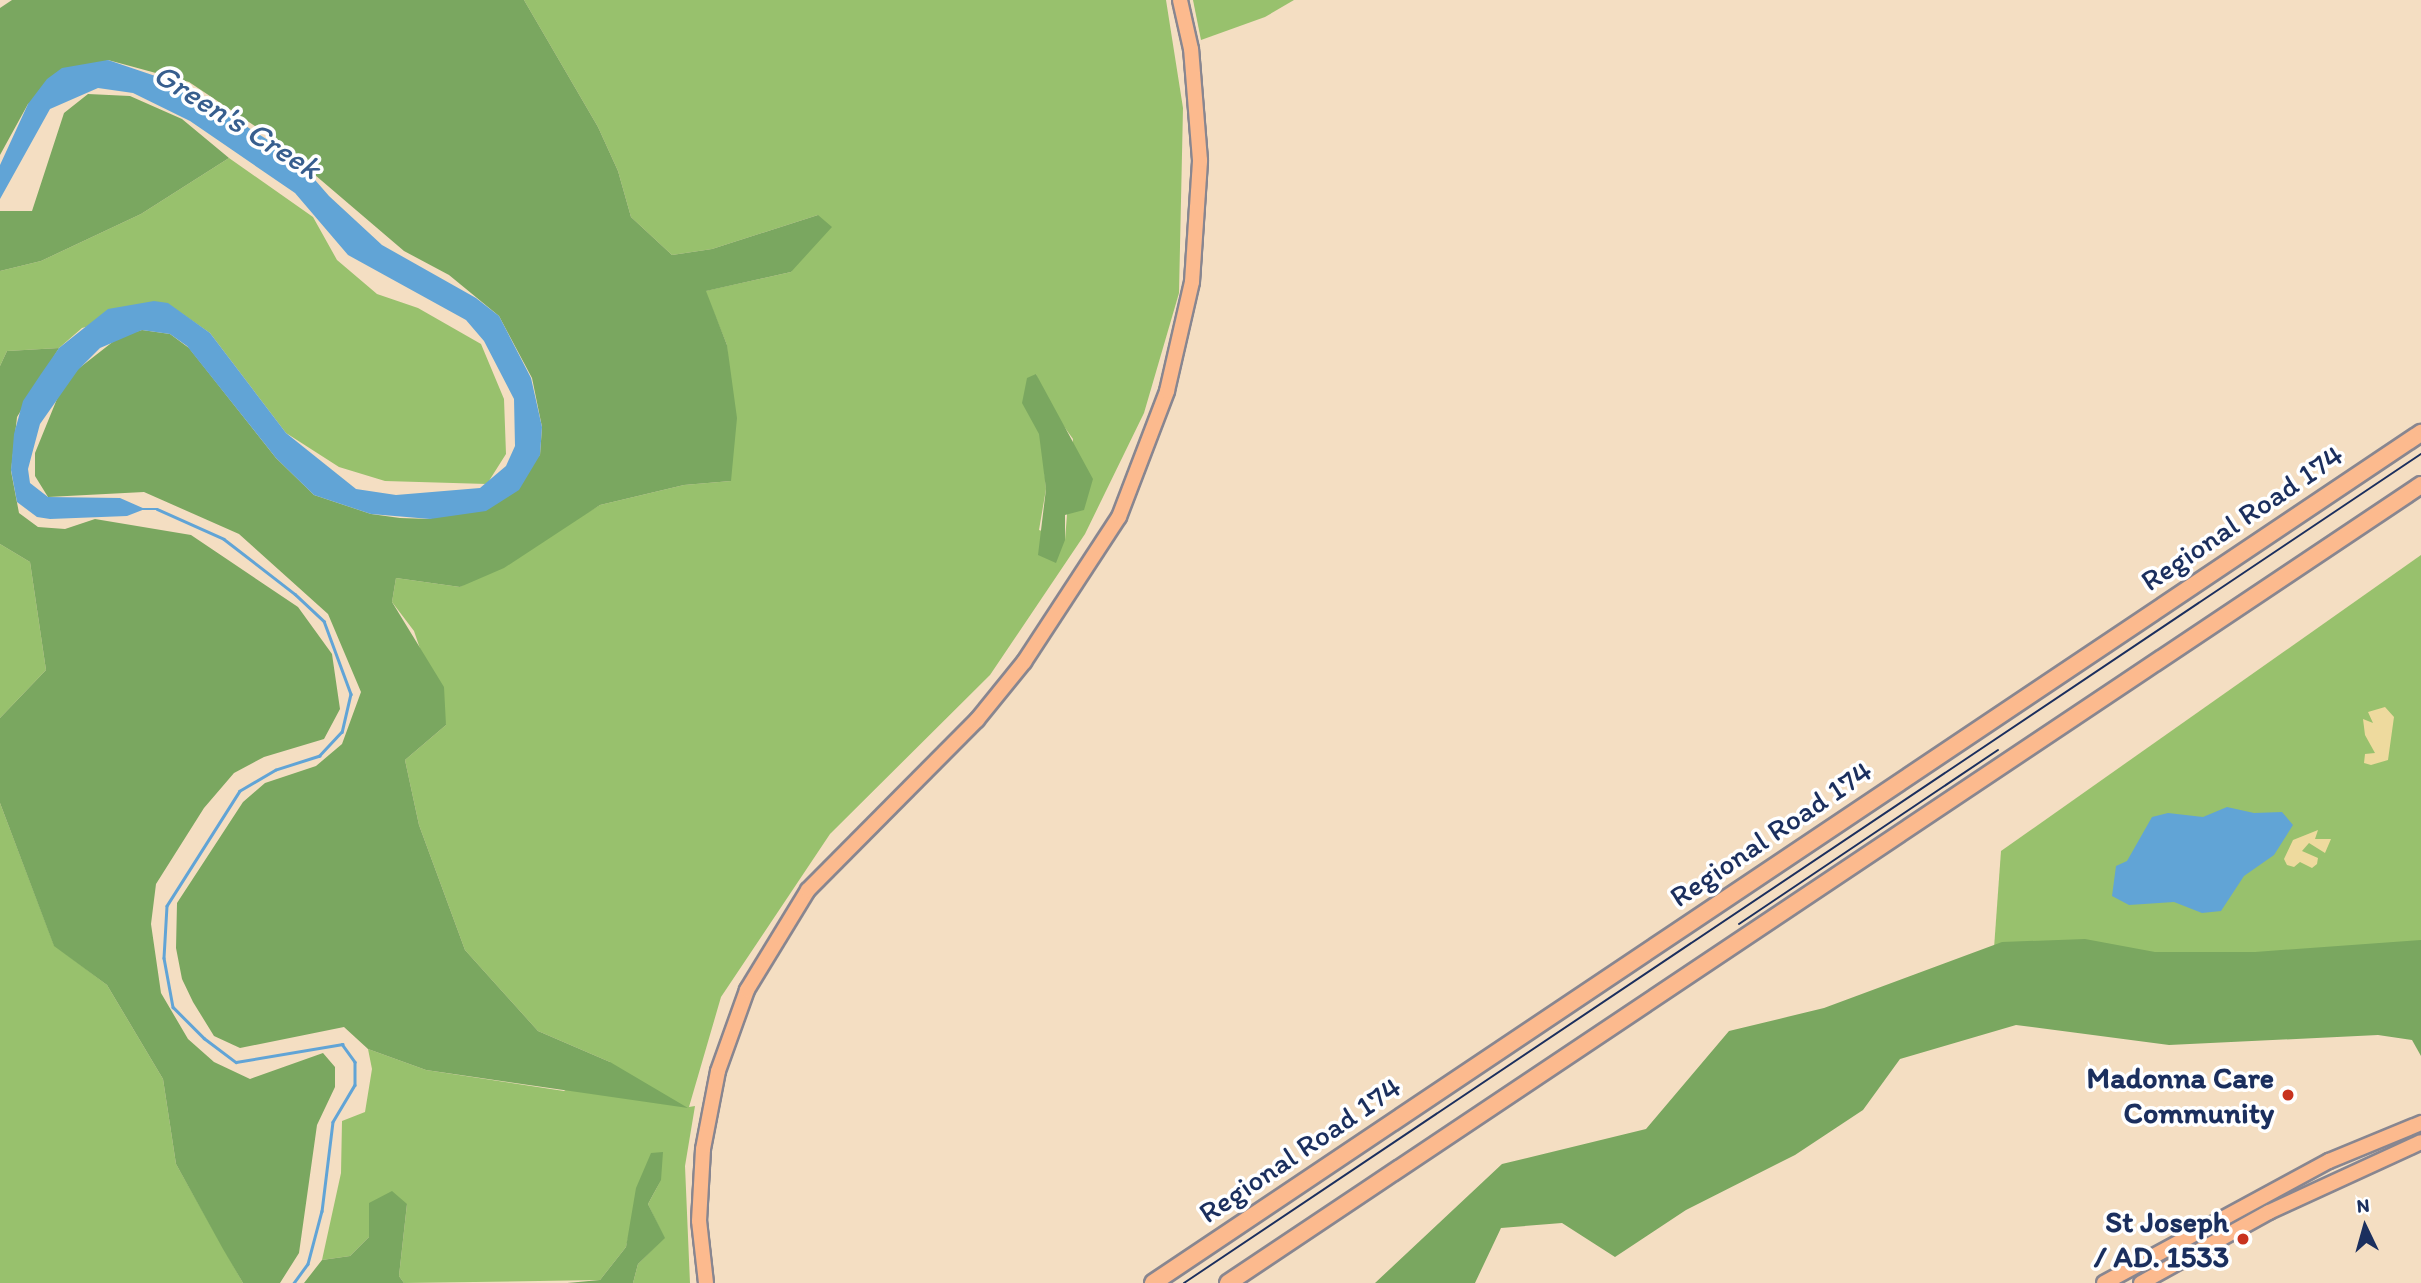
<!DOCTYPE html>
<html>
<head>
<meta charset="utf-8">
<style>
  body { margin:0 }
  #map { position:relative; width:2421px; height:1283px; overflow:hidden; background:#f4dec2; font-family:Itim,sans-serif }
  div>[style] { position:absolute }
  .green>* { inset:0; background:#98c16d }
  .forest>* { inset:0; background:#7aa760 }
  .sand>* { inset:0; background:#eeda9e }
  .water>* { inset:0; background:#61a4d6 }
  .stream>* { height:2.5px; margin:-1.25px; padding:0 1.25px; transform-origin:1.25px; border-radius:1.25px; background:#61a4d6 }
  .roads { filter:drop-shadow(2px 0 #888690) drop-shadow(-2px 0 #888690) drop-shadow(0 2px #888690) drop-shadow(0 -2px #888690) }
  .primary>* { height:14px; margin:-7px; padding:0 7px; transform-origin:7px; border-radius:7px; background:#fcba8e }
  .highway>* { height:16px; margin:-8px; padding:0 8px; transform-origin:8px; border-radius:8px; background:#fcba8e }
  .tram>* { height:2px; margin:-1px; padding:0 1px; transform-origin:1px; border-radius:1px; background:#1b2f5e }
  .dots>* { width:19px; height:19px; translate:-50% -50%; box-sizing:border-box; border:4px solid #fff; border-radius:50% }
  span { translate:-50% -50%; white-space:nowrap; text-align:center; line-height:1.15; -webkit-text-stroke:7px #fff; paint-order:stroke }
  .street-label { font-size:30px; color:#1b2f5e }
  .poi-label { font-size:30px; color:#1b2f5e; font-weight:700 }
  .right { translate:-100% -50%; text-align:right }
  .water-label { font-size:32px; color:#375e8e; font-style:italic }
  .north { position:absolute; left:2330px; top:1192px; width:70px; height:70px; -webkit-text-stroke:5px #fff; paint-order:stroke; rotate:355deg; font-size:19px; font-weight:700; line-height:28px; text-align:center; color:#1b2f5e }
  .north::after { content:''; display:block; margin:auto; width:24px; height:32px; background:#1b2f5e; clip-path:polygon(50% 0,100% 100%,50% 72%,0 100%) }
</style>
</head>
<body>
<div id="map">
  <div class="green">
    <div style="clip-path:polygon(evenodd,524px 0,1166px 0,1183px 108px,1179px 293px,1144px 413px,1085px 534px,990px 675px,830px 834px,721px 997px,689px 1107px,695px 1106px,685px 1166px,690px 1283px,633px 1283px,638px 1264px,664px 1238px,648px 1204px,661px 1180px,629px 1234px,626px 1247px,600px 1280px,404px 1283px,399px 1276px,407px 1204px,369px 1203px,369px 1237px,350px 1256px,322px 1260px,341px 1173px,342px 1121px,365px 1112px,372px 1069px,368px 1049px,426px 1070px,564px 1091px,610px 1062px,538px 1031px,465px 950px,419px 825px,405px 760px,446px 725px,414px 631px,392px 602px,396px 578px,460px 587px,600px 505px,684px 485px,731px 481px,727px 345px,705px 291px,791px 272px,818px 215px,712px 249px,672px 255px,631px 217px,618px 171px,598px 127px,524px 0,1036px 374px,1048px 404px,1073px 439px,1065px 540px,1039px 530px,1046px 489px,1036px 374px)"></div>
    <div style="clip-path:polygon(1193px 0,1294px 0,1265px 17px,1201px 40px)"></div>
    <div style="clip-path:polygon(229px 158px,313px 217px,337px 260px,377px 294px,418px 308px,481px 344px,504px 399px,506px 454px,487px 484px,385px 481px,339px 467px,286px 433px,210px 333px,168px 304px,82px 328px,59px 348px,7px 351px,0 366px,0 271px,41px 261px,141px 214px)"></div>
    <div style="clip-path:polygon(0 544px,30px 562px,46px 670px,0 718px)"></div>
    <div style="clip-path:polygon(2421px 555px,2421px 962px,1993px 962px,2001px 851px)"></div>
    <div style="clip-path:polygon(0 803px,54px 945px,107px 985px,163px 1079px,176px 1164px,243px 1283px,0 1283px)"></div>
  </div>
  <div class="forest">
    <div style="clip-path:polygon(12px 0,524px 0,598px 127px,618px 171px,631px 217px,672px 255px,712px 249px,818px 215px,832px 227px,791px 272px,706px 291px,727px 345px,737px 418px,731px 481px,684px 485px,600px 505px,504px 568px,460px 587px,396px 578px,392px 602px,444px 687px,446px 725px,405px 760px,419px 825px,465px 950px,538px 1031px,610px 1062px,688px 1108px,426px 1070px,368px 1049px,344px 1027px,240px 1048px,214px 1036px,193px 1002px,182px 979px,176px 948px,177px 903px,243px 802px,265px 783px,316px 766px,342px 744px,361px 692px,328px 614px,239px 534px,144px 492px,48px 497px,35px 476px,35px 453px,59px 394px,78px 369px,119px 337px,142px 330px,170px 334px,189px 348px,276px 458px,314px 495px,371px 514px,400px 518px,430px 519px,540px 455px,542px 427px,532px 378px,499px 316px,449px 275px,404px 251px,267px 134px,189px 82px,108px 60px,28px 104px,0 155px,0 8px)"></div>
    <div style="clip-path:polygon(88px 94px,130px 96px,182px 119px,229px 158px,141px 214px,41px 261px,0 271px,0 211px,32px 211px,64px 113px)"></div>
    <div style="clip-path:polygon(59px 348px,17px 417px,11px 471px,19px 513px,38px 527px,65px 529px,95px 519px,191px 535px,298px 607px,332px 654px,340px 709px,324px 739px,264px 757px,234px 773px,204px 808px,156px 884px,151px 924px,161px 993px,188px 1039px,214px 1062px,250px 1079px,323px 1053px,335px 1067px,335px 1087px,317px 1125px,299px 1253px,280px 1283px,243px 1283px,223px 1249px,176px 1164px,163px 1079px,107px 985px,54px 946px,0 803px,0 718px,46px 670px,30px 562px,0 544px,0 366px,7px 351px)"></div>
    <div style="clip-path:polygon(1036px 374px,1093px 479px,1084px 510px,1065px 515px,1065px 540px,1056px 563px,1038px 555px,1046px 489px,1039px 434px,1022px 403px,1027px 378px)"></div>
    <div style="clip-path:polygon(2085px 939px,2155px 952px,2255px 952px,2421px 940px,2421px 1056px,2412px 1040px,2378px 1035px,2169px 1045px,2016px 1025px,1900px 1059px,1863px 1110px,1795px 1155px,1686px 1210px,1615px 1257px,1562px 1223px,1501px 1228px,1475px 1283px,1375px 1283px,1502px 1164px,1646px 1129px,1729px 1031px,1824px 1008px,2002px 942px)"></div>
    <div style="clip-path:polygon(663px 1152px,661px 1180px,648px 1204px,665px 1238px,638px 1264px,633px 1283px,567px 1283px,600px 1280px,626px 1247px,636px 1188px,651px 1153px)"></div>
    <div style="clip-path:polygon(392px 1191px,407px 1204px,399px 1276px,404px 1283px,304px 1283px,322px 1260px,350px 1256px,369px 1237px,369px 1203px)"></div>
  </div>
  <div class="sand">
    <div style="clip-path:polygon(2385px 707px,2394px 717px,2388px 760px,2371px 765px,2364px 763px,2365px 754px,2375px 753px,2365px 735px,2363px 719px,2373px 723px,2368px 712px)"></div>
    <div style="clip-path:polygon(2318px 830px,2315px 839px,2331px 839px,2325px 853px,2309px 843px,2302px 851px,2318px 858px,2317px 864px,2312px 868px,2300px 862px,2294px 867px,2287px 865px,2284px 859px,2293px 840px)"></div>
  </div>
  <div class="water">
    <div style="clip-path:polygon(108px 60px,179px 84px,295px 157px,329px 196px,382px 245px,476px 298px,499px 316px,531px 378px,542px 427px,540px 455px,519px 490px,486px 511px,430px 519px,371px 514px,314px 495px,276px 458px,187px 346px,170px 334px,142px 330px,100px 348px,78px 370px,40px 424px,28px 469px,30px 483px,48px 497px,120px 498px,145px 509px,127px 516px,50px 519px,37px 517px,17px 502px,11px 470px,14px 434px,23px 401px,41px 374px,59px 348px,108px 309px,154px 301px,168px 303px,210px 333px,286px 433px,356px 489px,396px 495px,480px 488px,506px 466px,515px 446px,514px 399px,484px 341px,466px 320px,348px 255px,295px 193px,190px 121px,133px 93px,98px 88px,50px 109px,0 199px,0 165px,28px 104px,47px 79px,62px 68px)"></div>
    <div style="clip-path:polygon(2227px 807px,2254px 813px,2282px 812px,2293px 825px,2274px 855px,2244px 876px,2221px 911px,2202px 913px,2174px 902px,2129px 905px,2112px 896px,2116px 866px,2127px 861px,2152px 817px,2168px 813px,2203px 817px)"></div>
  </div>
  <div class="stream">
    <div style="left:142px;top:509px;width:15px"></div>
    <div style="left:157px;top:509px;width:73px;rotate:24.1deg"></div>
    <div style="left:224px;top:539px;width:90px;rotate:37.8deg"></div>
    <div style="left:295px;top:594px;width:40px;rotate:43deg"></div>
    <div style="left:324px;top:621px;width:78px;rotate:69.7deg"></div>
    <div style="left:351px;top:694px;width:39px;rotate:103deg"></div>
    <div style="left:342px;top:732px;width:33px;rotate:133deg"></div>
    <div style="left:320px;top:756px;width:46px;rotate:162.3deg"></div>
    <div style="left:276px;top:770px;width:42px;rotate:149.7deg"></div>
    <div style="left:240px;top:791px;width:136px;rotate:122.4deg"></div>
    <div style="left:167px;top:906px;width:52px;rotate:93.3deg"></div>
    <div style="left:164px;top:958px;width:50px;rotate:79.6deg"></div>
    <div style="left:173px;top:1007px;width:44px;rotate:45deg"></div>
    <div style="left:204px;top:1038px;width:40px;rotate:37deg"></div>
    <div style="left:236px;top:1062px;width:108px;rotate:-9.6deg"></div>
    <div style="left:342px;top:1044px;width:22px;rotate:54deg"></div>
    <div style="left:355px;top:1062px;width:23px;rotate:90deg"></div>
    <div style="left:355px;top:1085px;width:43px;rotate:120.7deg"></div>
    <div style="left:333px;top:1122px;width:90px;rotate:97deg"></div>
    <div style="left:322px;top:1211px;width:55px;rotate:104.8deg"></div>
    <div style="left:308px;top:1264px;width:24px;rotate:126deg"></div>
  </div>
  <div class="roads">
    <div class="primary">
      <div style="left:706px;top:1283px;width:62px;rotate:-96.4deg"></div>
      <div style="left:699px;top:1221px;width:72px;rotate:-86.8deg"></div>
      <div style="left:703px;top:1149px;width:79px;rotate:-79.1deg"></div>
      <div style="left:718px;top:1071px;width:86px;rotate:-70.3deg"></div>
      <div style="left:747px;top:990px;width:117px;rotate:-58.6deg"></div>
      <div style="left:808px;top:890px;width:240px;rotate:-45.2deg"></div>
      <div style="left:977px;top:720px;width:75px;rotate:-51deg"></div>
      <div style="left:1024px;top:662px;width:173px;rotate:-56.8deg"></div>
      <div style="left:1119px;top:517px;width:135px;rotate:-69.1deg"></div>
      <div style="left:1167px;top:391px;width:112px;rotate:-77.1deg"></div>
      <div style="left:1192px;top:282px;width:122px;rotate:-86.2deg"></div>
      <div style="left:1200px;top:160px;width:111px;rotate:-94.6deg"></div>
      <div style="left:1191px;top:49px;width:50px;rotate:-102.7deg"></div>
      <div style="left:2104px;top:1283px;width:256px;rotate:-28.5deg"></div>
      <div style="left:2329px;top:1161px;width:100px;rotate:-22.4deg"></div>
      <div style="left:2141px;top:1283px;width:146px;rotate:-29deg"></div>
      <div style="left:2269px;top:1212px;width:167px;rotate:-24.7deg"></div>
    </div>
    <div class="highway">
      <div style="left:1153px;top:1283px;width:1527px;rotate:-33.84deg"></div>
      <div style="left:1228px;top:1283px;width:1435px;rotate:-33.78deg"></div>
    </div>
  </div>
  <div class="tram">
    <div style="left:1739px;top:924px;width:312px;rotate:-33.9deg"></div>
    <div style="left:1184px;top:1283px;width:1489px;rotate:-33.83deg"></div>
  </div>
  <div class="dots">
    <div style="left:2288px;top:1095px;background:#c8321e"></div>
    <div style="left:2243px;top:1239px;background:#c8321e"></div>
  </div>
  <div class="street-label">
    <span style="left:2242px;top:518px;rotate:-34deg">Regional Road 174</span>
    <span style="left:1771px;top:834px;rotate:-34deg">Regional Road 174</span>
    <span style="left:1300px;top:1150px;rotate:-34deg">Regional Road 174</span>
  </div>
  <div class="poi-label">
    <span class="right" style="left:2274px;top:1095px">Madonna Care<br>Community</span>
    <span class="right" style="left:2229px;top:1239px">St Joseph<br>/ AD. 1533</span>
  </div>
  <div class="water-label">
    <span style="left:237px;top:121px;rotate:32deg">Green's Creek</span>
  </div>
  <div class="north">N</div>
</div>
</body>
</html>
